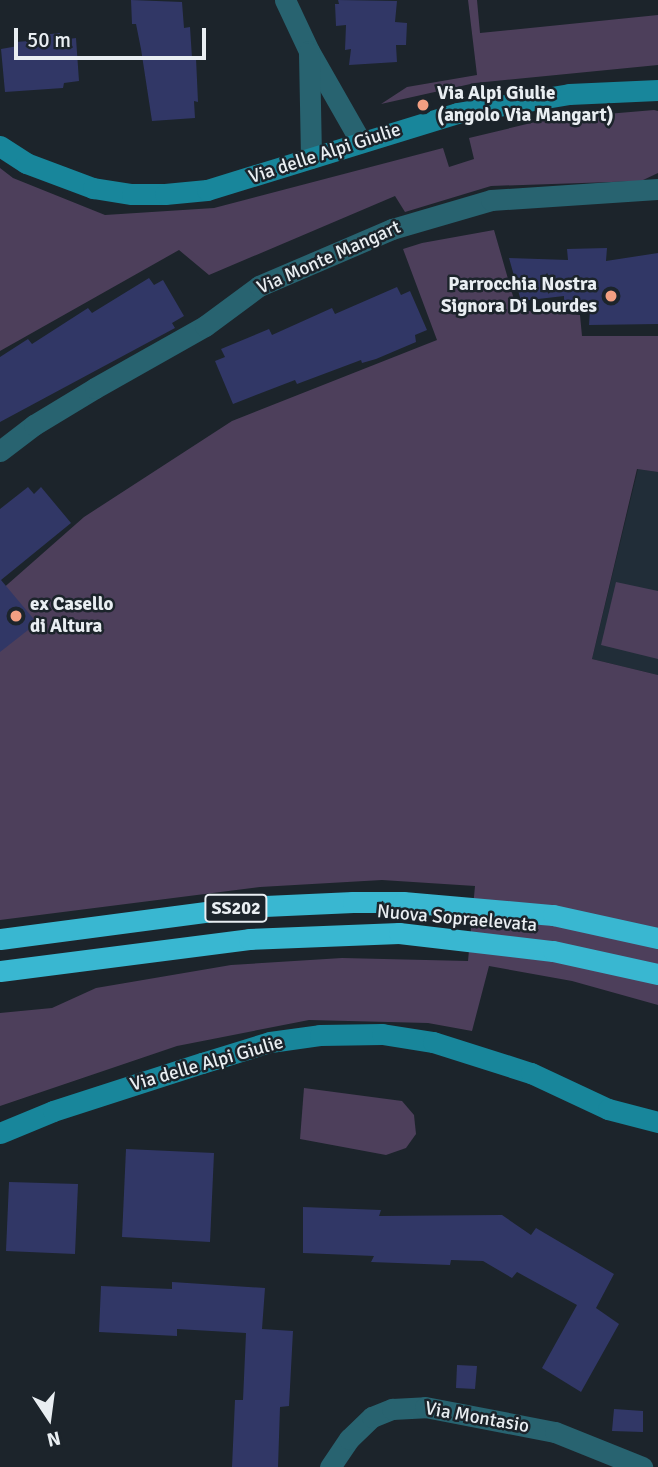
<!DOCTYPE html>
<html>
<head>
<meta charset="utf-8">
<style>
  body { margin:0 }
  #map { position:relative; width:658px; height:1467px; overflow:hidden; background:#1c242b; font-family:Signika,sans-serif }
  div>[style] { position:absolute }
  .built>* { inset:0; background:#212d38 }
  .green>* { inset:0; background:#4d3f5b }
  .building>* { inset:0; background:#313766 }
  .street>* { height:21px; margin:-10.5px; padding:0 10.5px; transform-origin:10.5px; border-radius:10.5px; background:#286370 }
  .secondary>* { height:21px; margin:-10.5px; padding:0 10.5px; transform-origin:10.5px; border-radius:10.5px; background:#18869b }
  .highway>* { height:21px; margin:-10.5px; padding:0 10.5px; transform-origin:10.5px; border-radius:10.5px; background:#39b7d1 }
  .dots>* { width:19px; height:19px; translate:-50% -50%; box-sizing:border-box; border:4px solid #1c242b; border-radius:50% }
  span { translate:-50% -50%; white-space:nowrap; text-align:center; line-height:1.15; -webkit-text-stroke:5px #1c242b; paint-order:stroke }
  .shield-label span { padding:2px 5px; background:#1c242b; border:2px solid; border-radius:5px; -webkit-text-stroke-width:0 }
  .shield-label { font-size:18px; color:#e9eef2; font-weight:700 }
  .poi-label { font-size:19px; color:#e9eef2; font-weight:700 }
  .left { translate:0 -50%; text-align:left }
  .right { translate:-100% -50%; text-align:right }
  .street-label { font-size:19px; color:#e9eef2 }
  .north { position:absolute; left:14px; top:1383px; width:70px; height:70px; -webkit-text-stroke:5px #1c242b; paint-order:stroke; rotate:167deg; font-size:19px; font-weight:700; line-height:28px; text-align:center; color:#e9eef2 }
  .north::after { content:''; display:block; margin:auto; width:24px; height:32px; background:#e9eef2; clip-path:polygon(50% 0,100% 100%,50% 72%,0 100%) }
  .scale { position:absolute; left:14px; top:28px; width:192px; height:32px; box-sizing:border-box; border:4px solid #e9eef2; border-top:0; padding-left:9px; font-size:21px; line-height:24px; white-space:nowrap; color:#e9eef2; -webkit-text-stroke:5px #1c242b; paint-order:stroke }
</style>
</head>
<body>
<div id="map">
  <div class="built">
    <div style="clip-path:polygon(638px 469px,658px 472px,658px 675px,592px 659px)"></div>
  </div>
  <div class="green">
    <div style="clip-path:polygon(468px 0,477px 0,480px 33px,658px 15px,658px 65px,475px 83px,381px 104px,407px 87px,477px 75px)"></div>
    <div style="clip-path:polygon(654px 110px,658px 111px,658px 173px,641px 181px,491px 186px,405px 212px,395px 196px,209px 275px,179px 250px,0 351px,0 168px,13px 178px,105px 215px,214px 208px,443px 148px,449px 167px,474px 159px,469px 138px,548px 119px)"></div>
    <div style="clip-path:polygon(494px 230px,517px 310px,580px 315px,582px 336px,658px 336px,658px 472px,637px 469px,592px 659px,658px 675px,658px 1005px,572px 981px,489px 966px,472px 1031px,428px 1023px,309px 1020px,177px 1046px,0 1106px,0 1013px,52px 1008px,96px 988px,231px 965px,342px 958px,468px 961px,475px 886px,382px 880px,260px 887px,0 920px,0 591px,84px 517px,232px 421px,437px 340px,403px 249px,422px 243px)"></div>
    <div style="clip-path:polygon(616px 582px,658px 591px,658px 659px,601px 645px)"></div>
    <div style="clip-path:polygon(304px 1088px,402px 1101px,414px 1115px,416px 1134px,406px 1148px,386px 1155px,300px 1139px)"></div>
  </div>
  <div class="building">
    <div style="clip-path:polygon(131px 0,182px 2px,184px 28px,190px 27px,192px 58px,196px 58px,198px 102px,194px 101px,195px 118px,152px 121px,141px 49px,136px 24px,132px 24px)"></div>
    <div style="clip-path:polygon(338px 0,397px 1px,395px 22px,407px 23px,406px 45px,396px 45px,397px 62px,349px 65px,351px 49px,345px 50px,346px 25px,336px 26px,335px 4px,339px 4px)"></div>
    <div style="clip-path:polygon(60px 33px,60px 40px,76px 38px,79px 81px,64px 83px,63px 88px,5px 92px,1px 49px,18px 46px,16px 42px,41px 40px,41px 35px)"></div>
    <div style="clip-path:polygon(607px 248px,606px 261px,658px 253px,658px 324px,589px 325px,590px 310px,564px 305px,564px 296px,521px 301px,509px 258px,568px 260px,567px 249px)"></div>
    <div style="clip-path:polygon(149px 278px,154px 285px,163px 280px,184px 316px,172px 323px,175px 328px,0 422px,0 357px,28px 339px,32px 344px,88px 308px,92px 313px)"></div>
    <div style="clip-path:polygon(397px 287px,401px 295px,410px 291px,427px 330px,415px 335px,416px 342px,376px 359px,362px 363px,361px 360px,297px 384px,295px 380px,233px 404px,215px 361px,225px 357px,221px 349px,269px 329px,272px 335px,332px 308px,335px 314px)"></div>
    <div style="clip-path:polygon(28px 487px,34px 494px,41px 487px,71px 523px,1px 580px,37px 623px,0 652px,0 509px)"></div>
    <div style="clip-path:polygon(126px 1149px,214px 1153px,210px 1242px,122px 1237px)"></div>
    <div style="clip-path:polygon(9px 1182px,78px 1184px,75px 1254px,6px 1251px)"></div>
    <div style="clip-path:polygon(303px 1207px,381px 1210px,379px 1216px,502px 1215px,531px 1235px,536px 1228px,614px 1274px,596px 1308px,619px 1324px,581px 1392px,542px 1368px,577px 1305px,517px 1272px,512px 1278px,483px 1261px,451px 1260px,450px 1265px,371px 1262px,374px 1256px,303px 1253px)"></div>
    <div style="clip-path:polygon(172px 1282px,265px 1288px,262px 1329px,293px 1331px,289px 1406px,280px 1407px,278px 1467px,232px 1467px,235px 1400px,243px 1400px,246px 1333px,177px 1329px,177px 1336px,99px 1332px,101px 1286px,172px 1289px)"></div>
    <div style="clip-path:polygon(457px 1365px,477px 1366px,475px 1389px,456px 1388px)"></div>
    <div style="clip-path:polygon(614px 1409px,643px 1411px,643px 1432px,612px 1431px)"></div>
  </div>
  <div class="street">
    <div style="left:285px;top:0;width:56px;rotate:64.8deg"></div>
    <div style="left:309px;top:51px;width:105px;rotate:60.3deg"></div>
    <div style="left:309px;top:53px;width:105px;rotate:88.9deg"></div>
    <div style="left:0;top:451px;width:43px;rotate:-37.4deg"></div>
    <div style="left:34px;top:425px;width:71px;rotate:-31.2deg"></div>
    <div style="left:95px;top:388px;width:126px;rotate:-29.4deg"></div>
    <div style="left:205px;top:326px;width:67px;rotate:-36.5deg"></div>
    <div style="left:259px;top:286px;width:145px;rotate:-23.2deg"></div>
    <div style="left:392px;top:229px;width:103px;rotate:-16.3deg"></div>
    <div style="left:491px;top:200px;width:167px;rotate:-3.8deg"></div>
    <div style="left:330px;top:1467px;width:34px;rotate:-56deg"></div>
    <div style="left:349px;top:1439px;width:32px;rotate:-44deg"></div>
    <div style="left:372px;top:1417px;width:22px;rotate:-22deg"></div>
    <div style="left:392px;top:1409px;width:33px;rotate:-3deg"></div>
    <div style="left:425px;top:1407px;width:132px;rotate:10.9deg"></div>
    <div style="left:555px;top:1432px;width:94px;rotate:21.9deg"></div>
  </div>
  <div class="secondary">
    <div style="left:0;top:146px;width:31px;rotate:33deg"></div>
    <div style="left:26px;top:163px;width:72px;rotate:20.5deg"></div>
    <div style="left:93px;top:188px;width:39px;rotate:9deg"></div>
    <div style="left:132px;top:194px;width:33px"></div>
    <div style="left:165px;top:194px;width:42px;rotate:-5.4deg"></div>
    <div style="left:207px;top:190px;width:262px;rotate:-17.1deg"></div>
    <div style="left:457px;top:113px;width:114px;rotate:-9.6deg"></div>
    <div style="left:569px;top:94px;width:89px;rotate:-2.6deg"></div>
    <div style="left:0;top:1133px;width:57px;rotate:-22.5deg"></div>
    <div style="left:53px;top:1111px;width:157px;rotate:-17.9deg"></div>
    <div style="left:202px;top:1063px;width:71px;rotate:-17.2deg"></div>
    <div style="left:270px;top:1042px;width:50px;rotate:-8deg"></div>
    <div style="left:320px;top:1035px;width:62px;rotate:-0.9deg"></div>
    <div style="left:382px;top:1034px;width:52px;rotate:8.9deg"></div>
    <div style="left:433px;top:1042px;width:103px;rotate:17.6deg"></div>
    <div style="left:531px;top:1073px;width:85px;rotate:25.1deg"></div>
    <div style="left:608px;top:1109px;width:52px;rotate:14.6deg"></div>
  </div>
  <div class="highway">
    <div style="left:0;top:939px;width:246px;rotate:-7.5deg"></div>
    <div style="left:244px;top:907px;width:109px;rotate:-2.6deg"></div>
    <div style="left:353px;top:902px;width:50px"></div>
    <div style="left:403px;top:902px;width:151px;rotate:5deg"></div>
    <div style="left:553px;top:915px;width:107px;rotate:12.4deg"></div>
    <div style="left:0;top:971px;width:251px;rotate:-7.3deg"></div>
    <div style="left:249px;top:939px;width:150px;rotate:-2.3deg"></div>
    <div style="left:399px;top:933px;width:155px;rotate:6.7deg"></div>
    <div style="left:553px;top:951px;width:107px;rotate:12.4deg"></div>
  </div>
  <div class="dots">
    <div style="left:423px;top:105px;background:#f39f82"></div>
    <div style="left:611px;top:296px;background:#f39f82"></div>
    <div style="left:16px;top:616px;background:#f39f82"></div>
  </div>
  <div class="shield-label">
    <span style="left:236px;top:908px">SS202</span>
  </div>
  <div class="poi-label">
    <span class="left" style="left:437px;top:105px">Via Alpi Giulie<br>(angolo Via Mangart)</span>
    <span class="right" style="left:597px;top:296px">Parrocchia Nostra<br>Signora Di Lourdes</span>
    <span class="left" style="left:30px;top:616px">ex Casello<br>di Altura</span>
  </div>
  <div class="street-label">
    <span style="left:325px;top:154px;rotate:-18deg">Via delle Alpi Giulie</span>
    <span style="left:329px;top:258px;rotate:-24deg">Via Monte Mangart</span>
    <span style="left:457px;top:919px;rotate:5deg">Nuova Sopraelevata</span>
    <span style="left:207px;top:1064px;rotate:-16deg">Via delle Alpi Giulie</span>
    <span style="left:477px;top:1418px;rotate:10deg">Via Montasio</span>
  </div>
  <div class="north">N</div>
  <div class="scale">50 m</div>
</div>
</body>
</html>
